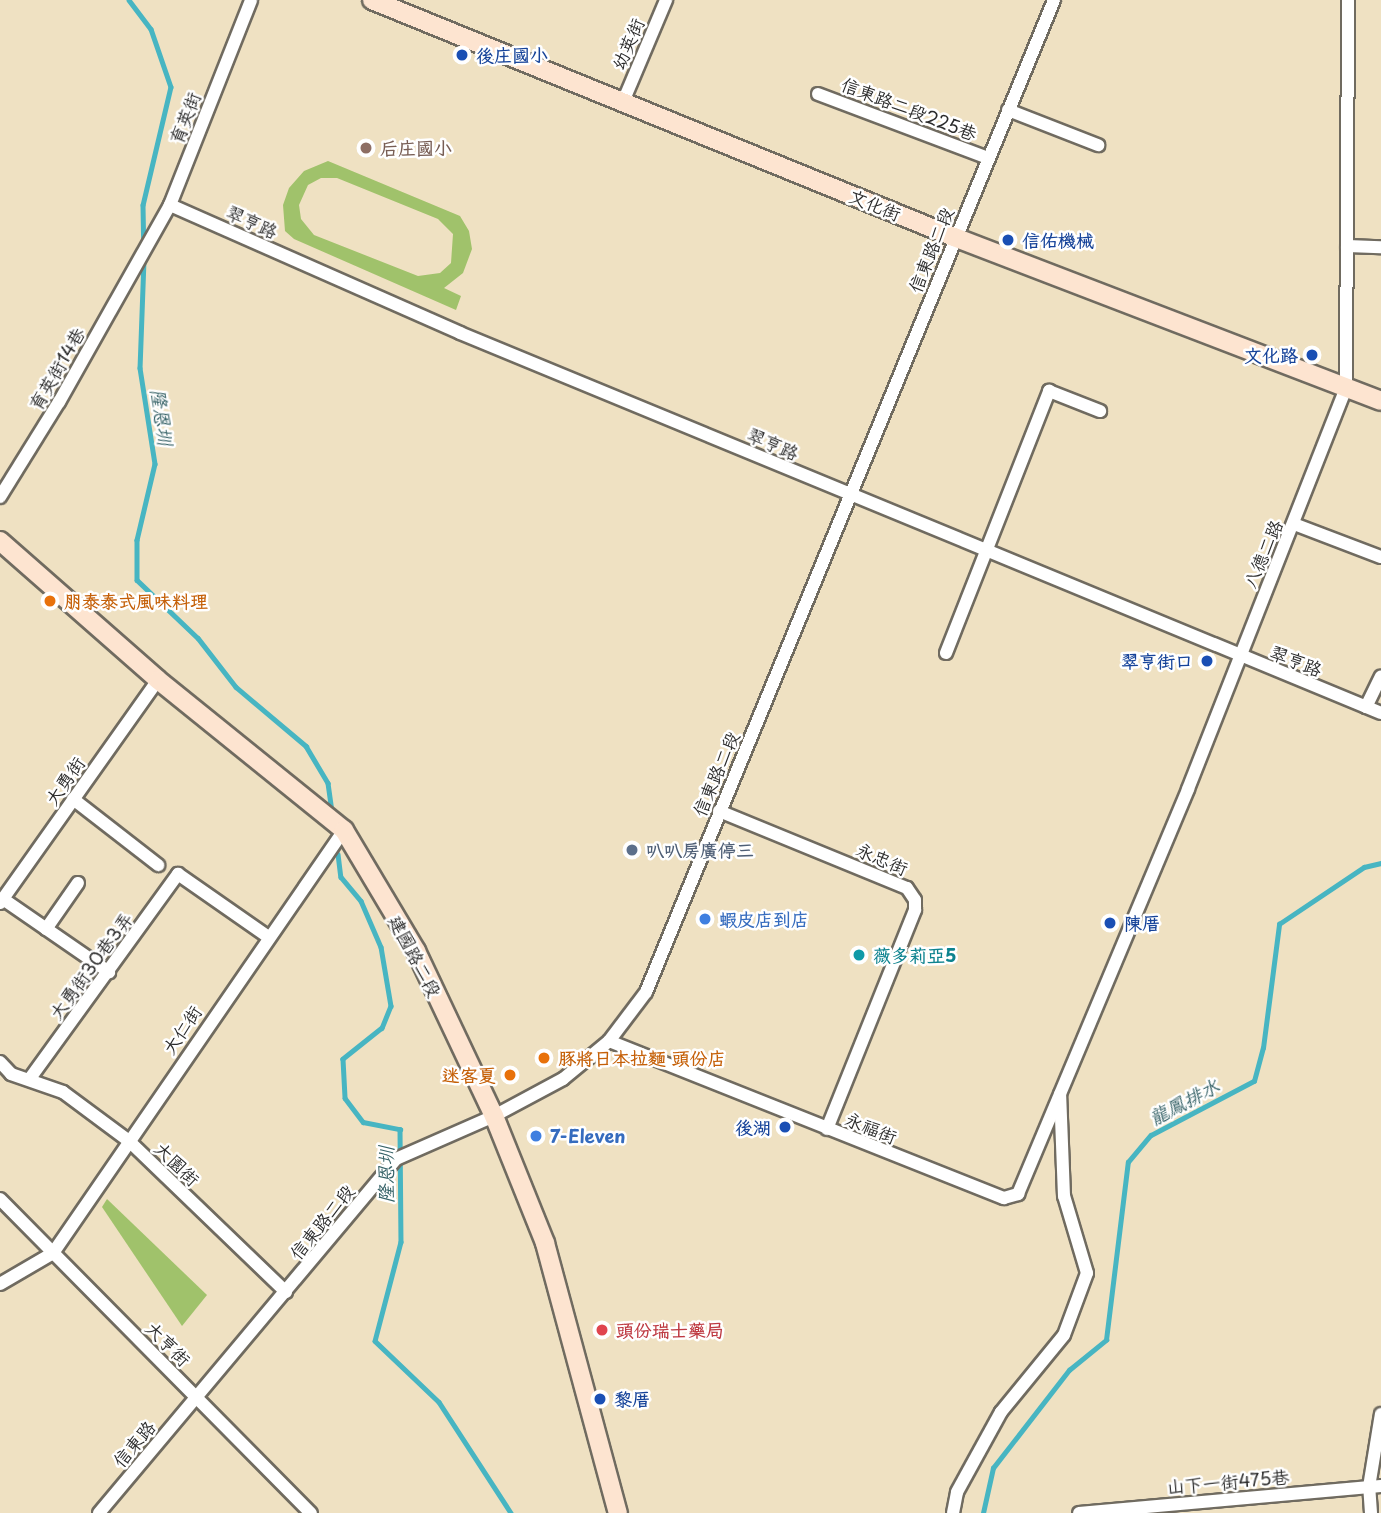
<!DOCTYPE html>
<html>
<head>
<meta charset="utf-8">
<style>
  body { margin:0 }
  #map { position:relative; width:1381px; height:1513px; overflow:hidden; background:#efe1c2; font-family:"Playpen Sans","LXGW WenKai TC",sans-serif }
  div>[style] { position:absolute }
  .green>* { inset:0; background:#a0c26b }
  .stream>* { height:4.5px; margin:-2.25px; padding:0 2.25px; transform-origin:2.25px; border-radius:2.25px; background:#47b5c2 }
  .roads { filter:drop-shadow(2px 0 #706b60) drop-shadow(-2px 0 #706b60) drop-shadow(0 2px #706b60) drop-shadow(0 -2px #706b60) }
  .street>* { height:12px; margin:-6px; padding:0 6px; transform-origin:6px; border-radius:6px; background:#fff }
  .secondary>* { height:18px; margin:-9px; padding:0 9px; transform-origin:9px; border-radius:9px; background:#fde4d0 }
  .dots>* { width:19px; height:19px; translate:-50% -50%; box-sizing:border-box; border:4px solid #fff; border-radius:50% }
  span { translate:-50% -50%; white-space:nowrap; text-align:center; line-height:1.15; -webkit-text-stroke:5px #fff; paint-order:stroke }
  .street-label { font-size:18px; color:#2b2b2b }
  .transit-label { font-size:18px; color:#164399; font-weight:700 }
  .left { translate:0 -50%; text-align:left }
  .right { translate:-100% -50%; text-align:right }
  .education-label { font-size:18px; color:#785e54; font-weight:700 }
  .food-label { font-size:18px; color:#c56008; font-weight:700 }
  .service-label { font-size:18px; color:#4e5e75; font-weight:700 }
  .shop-label { font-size:18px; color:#366cbe; font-weight:700 }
  .culture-label { font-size:18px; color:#0d838f; font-weight:700 }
  .health-label { font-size:18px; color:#be3a42; font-weight:700 }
  .water-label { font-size:19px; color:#366267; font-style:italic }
</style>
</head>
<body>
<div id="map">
  <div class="green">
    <div style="clip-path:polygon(evenodd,328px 161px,460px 216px,469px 231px,472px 249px,463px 273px,444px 288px,461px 296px,456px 310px,294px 239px,285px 231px,283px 205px,289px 188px,304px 171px,328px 161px,321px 178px,337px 178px,438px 219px,453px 234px,451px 263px,440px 273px,418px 276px,314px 235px,301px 219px,299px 205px,308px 185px,321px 178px)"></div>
    <div style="clip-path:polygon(107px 1199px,207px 1295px,182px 1326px,102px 1207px)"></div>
  </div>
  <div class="stream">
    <div style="left:129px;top:0;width:36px;rotate:53deg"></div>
    <div style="left:151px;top:29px;width:61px;rotate:71deg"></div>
    <div style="left:171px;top:87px;width:121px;rotate:103.3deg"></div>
    <div style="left:143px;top:205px;width:39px;rotate:89deg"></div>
    <div style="left:144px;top:260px;width:108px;rotate:92.1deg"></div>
    <div style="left:140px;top:368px;width:97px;rotate:81.1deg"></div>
    <div style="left:155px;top:464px;width:78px;rotate:103.3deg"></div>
    <div style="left:137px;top:540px;width:40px;rotate:90deg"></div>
    <div style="left:137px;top:580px;width:84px;rotate:43.6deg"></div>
    <div style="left:198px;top:638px;width:62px;rotate:52.2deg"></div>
    <div style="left:236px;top:687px;width:92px;rotate:40.1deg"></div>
    <div style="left:306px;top:746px;width:43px;rotate:59.3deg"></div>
    <div style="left:328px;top:783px;width:30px;rotate:82deg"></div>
    <div style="left:338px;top:854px;width:23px;rotate:83deg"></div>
    <div style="left:341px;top:877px;width:31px;rotate:50deg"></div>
    <div style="left:361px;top:901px;width:50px;rotate:66.5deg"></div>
    <div style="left:381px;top:947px;width:60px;rotate:80.4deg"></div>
    <div style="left:391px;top:1006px;width:24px;rotate:112deg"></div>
    <div style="left:382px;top:1028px;width:50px;rotate:141.5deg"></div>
    <div style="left:343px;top:1059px;width:39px;rotate:87deg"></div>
    <div style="left:345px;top:1098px;width:30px;rotate:53deg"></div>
    <div style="left:363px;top:1122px;width:38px;rotate:11deg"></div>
    <div style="left:400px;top:1129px;width:113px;rotate:89.5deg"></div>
    <div style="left:401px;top:1242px;width:102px;rotate:104.7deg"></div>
    <div style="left:375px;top:1341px;width:88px;rotate:43.6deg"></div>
    <div style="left:439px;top:1402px;width:132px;rotate:57deg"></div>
    <div style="left:983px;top:1513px;width:46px;rotate:-77.5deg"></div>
    <div style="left:993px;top:1468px;width:124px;rotate:-52.2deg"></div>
    <div style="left:1069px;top:1370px;width:48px;rotate:-39deg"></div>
    <div style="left:1106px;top:1340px;width:179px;rotate:-83deg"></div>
    <div style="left:1128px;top:1162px;width:35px;rotate:-50deg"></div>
    <div style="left:1151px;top:1135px;width:116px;rotate:-27.7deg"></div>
    <div style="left:1254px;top:1081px;width:34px;rotate:-75deg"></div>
    <div style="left:1263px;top:1048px;width:125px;rotate:-82.6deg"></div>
    <div style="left:1279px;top:924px;width:102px;rotate:-33.8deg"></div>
    <div style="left:1364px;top:867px;width:17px;rotate:-13deg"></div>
  </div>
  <div class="roads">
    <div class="street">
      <div style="left:818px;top:94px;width:182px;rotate:20.6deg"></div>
      <div style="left:623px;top:102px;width:111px;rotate:-67.1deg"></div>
      <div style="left:1008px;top:110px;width:97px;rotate:21.3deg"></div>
      <div style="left:170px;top:205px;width:317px;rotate:23.8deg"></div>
      <div style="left:460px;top:333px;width:996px;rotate:22.42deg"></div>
      <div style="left:1347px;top:246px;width:34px;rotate:2deg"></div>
      <div style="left:0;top:497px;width:112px;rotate:-58.2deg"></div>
      <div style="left:59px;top:402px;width:226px;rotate:-60.6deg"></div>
      <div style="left:170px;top:205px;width:220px;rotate:-68.4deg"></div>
      <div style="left:1294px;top:524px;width:93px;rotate:20.8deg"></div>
      <div style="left:946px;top:653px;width:282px;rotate:-68.5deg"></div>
      <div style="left:1049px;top:391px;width:55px;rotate:21.4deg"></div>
      <div style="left:1366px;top:707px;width:34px;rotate:-64deg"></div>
      <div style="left:73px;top:799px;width:108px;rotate:37.8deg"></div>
      <div style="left:719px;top:811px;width:203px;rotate:22.3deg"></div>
      <div style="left:907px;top:888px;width:14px;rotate:56deg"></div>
      <div style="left:915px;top:900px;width:10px;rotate:90deg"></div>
      <div style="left:915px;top:910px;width:236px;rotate:111.9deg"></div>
      <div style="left:3px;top:899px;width:129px;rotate:34.6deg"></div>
      <div style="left:0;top:903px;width:273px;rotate:-54.7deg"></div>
      <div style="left:46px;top:929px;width:56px;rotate:-55.2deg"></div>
      <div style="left:609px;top:1041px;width:425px;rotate:21.7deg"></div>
      <div style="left:1004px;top:1198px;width:15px;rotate:-16deg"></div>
      <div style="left:1018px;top:1194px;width:439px;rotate:-67.2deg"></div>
      <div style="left:1188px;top:789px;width:432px;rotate:-68.5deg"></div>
      <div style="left:1346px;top:387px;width:387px;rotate:-89.7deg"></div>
      <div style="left:0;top:1062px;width:16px;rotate:47deg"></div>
      <div style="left:11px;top:1074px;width:55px;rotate:19.1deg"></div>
      <div style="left:63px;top:1092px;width:82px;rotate:36.6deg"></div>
      <div style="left:129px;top:1141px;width:218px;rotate:43.9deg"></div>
      <div style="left:31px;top:1077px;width:251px;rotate:-54.1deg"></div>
      <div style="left:178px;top:874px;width:108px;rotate:34.9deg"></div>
      <div style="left:0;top:1199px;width:442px;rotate:45.3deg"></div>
      <div style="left:0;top:1284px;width:61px;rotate:-30.3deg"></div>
      <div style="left:53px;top:1253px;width:513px;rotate:-55.47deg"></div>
      <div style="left:99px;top:1513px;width:462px;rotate:-50deg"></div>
      <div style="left:396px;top:1159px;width:107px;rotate:-23.7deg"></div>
      <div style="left:494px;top:1116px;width:78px;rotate:-28.2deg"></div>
      <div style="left:563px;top:1079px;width:60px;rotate:-39.6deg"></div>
      <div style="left:609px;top:1041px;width:61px;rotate:-52.9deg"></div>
      <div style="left:646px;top:992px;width:1073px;rotate:-67.64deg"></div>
      <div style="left:953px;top:1513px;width:21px;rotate:-79deg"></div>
      <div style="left:957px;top:1492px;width:91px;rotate:-61.2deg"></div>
      <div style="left:1001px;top:1412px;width:99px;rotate:-50.7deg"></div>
      <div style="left:1064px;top:1335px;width:66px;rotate:-69.6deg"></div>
      <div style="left:1087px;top:1273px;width:80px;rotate:-106.6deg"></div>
      <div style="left:1064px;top:1196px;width:102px;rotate:-92.2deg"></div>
      <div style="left:1079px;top:1513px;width:303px;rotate:-5.1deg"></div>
      <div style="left:1371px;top:1513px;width:26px;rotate:-94deg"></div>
      <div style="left:1369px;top:1487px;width:74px;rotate:-80.7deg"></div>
    </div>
    <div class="secondary">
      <div style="left:372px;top:0;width:628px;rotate:22.16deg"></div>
      <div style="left:954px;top:237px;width:457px;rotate:21deg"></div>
      <div style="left:0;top:541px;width:210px;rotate:41.3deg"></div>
      <div style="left:158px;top:680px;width:239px;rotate:38.9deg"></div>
      <div style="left:344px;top:830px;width:141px;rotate:59.2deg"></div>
      <div style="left:416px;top:951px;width:183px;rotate:64.7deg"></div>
      <div style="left:494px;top:1116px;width:137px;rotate:68.1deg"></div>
      <div style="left:545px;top:1243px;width:280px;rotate:74.9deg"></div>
    </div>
  </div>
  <div class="dots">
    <div style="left:462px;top:55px;background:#1a4fb4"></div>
    <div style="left:366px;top:148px;background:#8d6e63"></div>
    <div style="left:1008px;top:240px;background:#1a4fb4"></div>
    <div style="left:1312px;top:355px;background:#1a4fb4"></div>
    <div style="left:50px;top:601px;background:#e8710a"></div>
    <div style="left:1207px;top:661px;background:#1a4fb4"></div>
    <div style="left:632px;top:850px;background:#5c6f8a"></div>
    <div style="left:705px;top:919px;background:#3f7fe0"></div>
    <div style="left:1110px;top:923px;background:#1a4fb4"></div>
    <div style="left:859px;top:955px;background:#0f9aa8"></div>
    <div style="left:544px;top:1058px;background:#e8710a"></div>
    <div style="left:510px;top:1075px;background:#e8710a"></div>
    <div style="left:785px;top:1127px;background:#1a4fb4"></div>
    <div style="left:536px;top:1136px;background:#3f7fe0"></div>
    <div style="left:602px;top:1330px;background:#e0444e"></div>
    <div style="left:600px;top:1399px;background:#1a4fb4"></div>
  </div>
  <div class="street-label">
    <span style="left:628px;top:44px;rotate:-67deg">幼英街</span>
    <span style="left:909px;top:109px;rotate:21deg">信東路二段225巷</span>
    <span style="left:185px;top:118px;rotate:-69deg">育英街</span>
    <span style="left:875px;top:205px;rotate:22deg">文化街</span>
    <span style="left:252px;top:222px;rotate:24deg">翠亨路</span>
    <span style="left:931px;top:250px;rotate:-68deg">信東路二段</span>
    <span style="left:57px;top:369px;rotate:-60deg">育英街14巷</span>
    <span style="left:773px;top:444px;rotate:23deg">翠亨路</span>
    <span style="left:1263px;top:554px;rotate:-67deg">八德二路</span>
    <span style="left:1296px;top:661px;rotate:21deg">翠亨路</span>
    <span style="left:716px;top:774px;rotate:-67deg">信東路二段</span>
    <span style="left:65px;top:781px;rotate:-55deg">大勇街</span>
    <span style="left:882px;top:859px;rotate:23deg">永忠街</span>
    <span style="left:415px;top:956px;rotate:62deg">建國路二段</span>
    <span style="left:91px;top:966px;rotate:-54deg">大勇街30巷3弄</span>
    <span style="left:182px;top:1030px;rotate:-56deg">大仁街</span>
    <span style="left:871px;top:1128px;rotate:22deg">永福街</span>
    <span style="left:177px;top:1164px;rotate:44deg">大園街</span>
    <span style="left:322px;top:1222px;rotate:-51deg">信東路二段</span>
    <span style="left:168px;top:1344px;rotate:45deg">大亨街</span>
    <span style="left:134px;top:1444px;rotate:-50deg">信東路</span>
    <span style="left:1228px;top:1482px;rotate:-5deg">山下一街475巷</span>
  </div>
  <div class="transit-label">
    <span class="left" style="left:476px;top:55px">後庄國小</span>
    <span class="left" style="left:1022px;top:240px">信佑機械</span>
    <span class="right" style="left:1298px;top:355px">文化路</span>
    <span class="right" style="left:1193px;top:661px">翠亨街口</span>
    <span class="left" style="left:1124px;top:923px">陳厝</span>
    <span class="right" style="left:771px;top:1127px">後湖</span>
    <span class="left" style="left:614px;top:1399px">黎厝</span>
  </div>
  <div class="education-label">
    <span class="left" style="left:380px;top:148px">后庄國小</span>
  </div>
  <div class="food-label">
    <span class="left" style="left:64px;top:601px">朋泰泰式風味料理</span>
    <span class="left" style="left:558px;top:1058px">豚將日本拉麵 頭份店</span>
    <span class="right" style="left:496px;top:1075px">迷客夏</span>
  </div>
  <div class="service-label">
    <span class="left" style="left:646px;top:850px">叭叭房廣停三</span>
  </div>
  <div class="shop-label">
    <span class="left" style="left:719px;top:919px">蝦皮店到店</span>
    <span class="left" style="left:550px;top:1136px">7-Eleven</span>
  </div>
  <div class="culture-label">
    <span class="left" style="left:873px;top:955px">薇多莉亞5</span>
  </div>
  <div class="health-label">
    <span class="left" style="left:616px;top:1330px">頭份瑞士藥局</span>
  </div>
  <div class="water-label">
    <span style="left:162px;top:417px;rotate:82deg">隆恩圳</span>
    <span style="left:1184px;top:1102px;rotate:-28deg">龍鳳排水</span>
    <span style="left:386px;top:1175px;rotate:-90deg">隆恩圳</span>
  </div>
</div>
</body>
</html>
